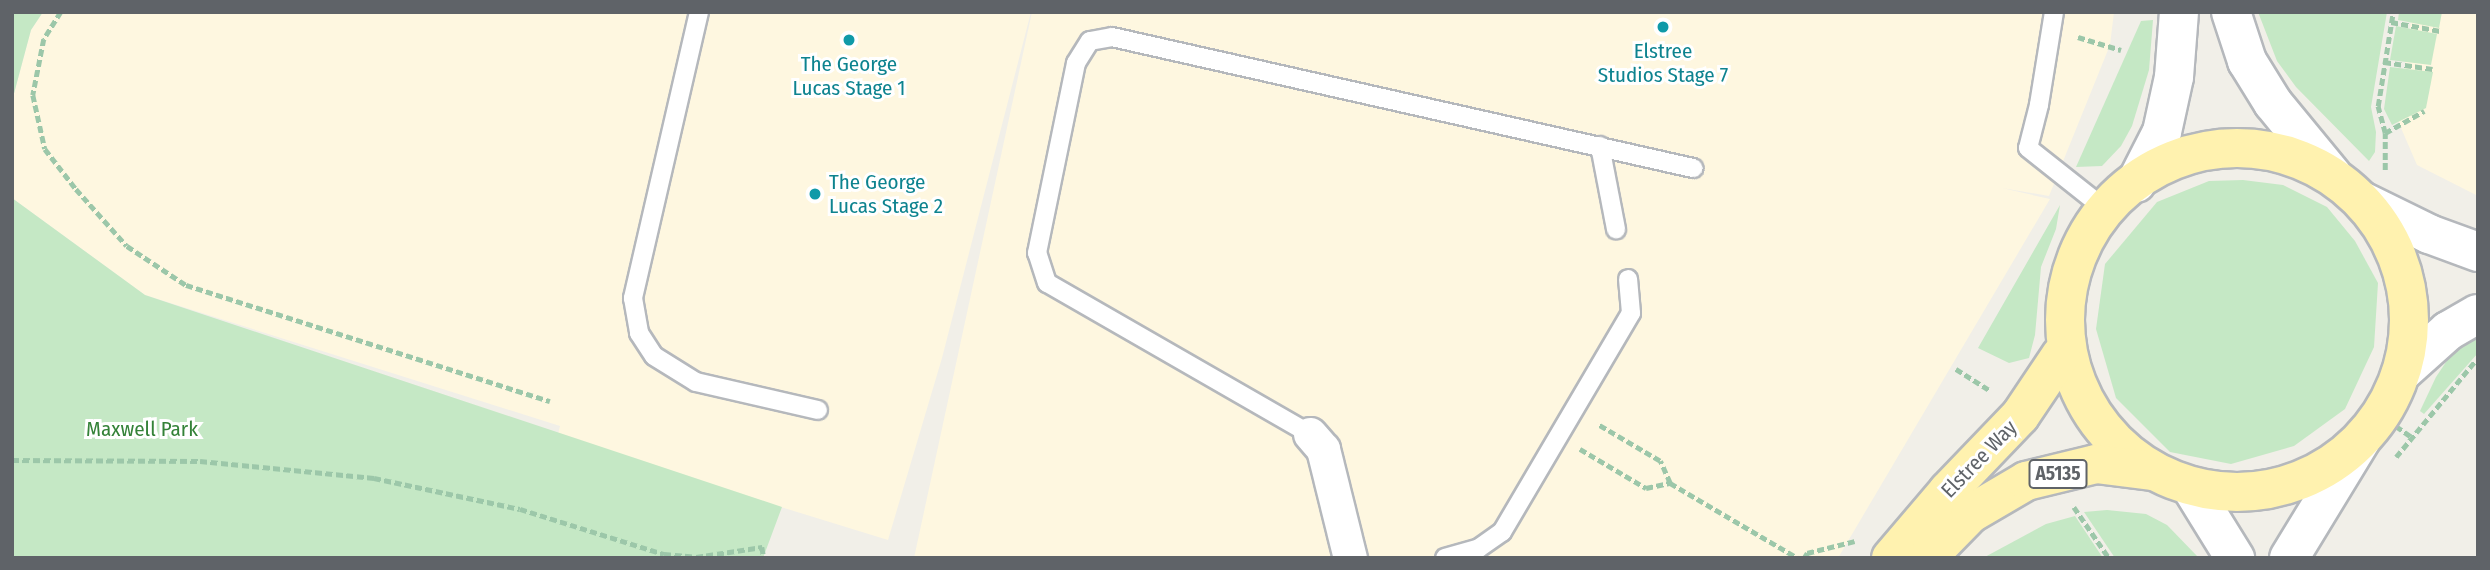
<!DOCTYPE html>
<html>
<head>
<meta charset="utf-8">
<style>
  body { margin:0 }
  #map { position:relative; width:2490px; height:570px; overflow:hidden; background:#f1efe8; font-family:"Fira Sans Condensed",sans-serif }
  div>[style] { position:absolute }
  .commercial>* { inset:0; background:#fef7e0 }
  .green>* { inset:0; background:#c5e8c5 }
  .path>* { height:4.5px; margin-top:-2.25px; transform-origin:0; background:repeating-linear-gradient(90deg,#9cc7a9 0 7px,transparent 0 10.5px) }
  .roads { filter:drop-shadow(2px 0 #b5b8bc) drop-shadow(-2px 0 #b5b8bc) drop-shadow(0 2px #b5b8bc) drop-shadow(0 -2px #b5b8bc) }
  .service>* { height:18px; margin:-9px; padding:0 9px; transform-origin:9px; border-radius:9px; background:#fff }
  .minor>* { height:33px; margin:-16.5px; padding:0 16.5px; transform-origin:16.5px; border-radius:16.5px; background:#fff }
  .tertiary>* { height:38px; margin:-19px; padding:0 19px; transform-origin:19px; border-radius:19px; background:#fff }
  .secondary>* { height:38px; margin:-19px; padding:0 19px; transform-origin:19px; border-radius:19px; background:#fff }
  .primary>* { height:38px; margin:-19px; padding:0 19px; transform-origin:19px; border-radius:19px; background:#fff2af }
  .primary>.ring { margin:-19px; padding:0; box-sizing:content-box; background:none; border:38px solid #fff2af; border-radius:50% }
  .dots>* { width:19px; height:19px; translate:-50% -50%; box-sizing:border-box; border:4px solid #fff; border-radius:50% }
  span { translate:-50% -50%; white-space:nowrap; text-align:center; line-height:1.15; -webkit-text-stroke:6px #fff; paint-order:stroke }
  .shield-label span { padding:2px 5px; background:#fff; border:2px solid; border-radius:5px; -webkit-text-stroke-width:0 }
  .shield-label { font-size:19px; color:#5f6368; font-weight:700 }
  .culture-label { font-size:21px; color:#0d838f }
  .left { translate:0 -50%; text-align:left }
  .park-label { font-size:21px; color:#348238 }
  .street-label { font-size:21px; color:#5f6368 }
  .frame { position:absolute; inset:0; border:14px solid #5f6368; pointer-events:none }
</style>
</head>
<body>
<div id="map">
  <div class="commercial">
    <div style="clip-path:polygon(43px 12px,1031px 12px,942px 358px,888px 540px,557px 438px,560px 426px,145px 295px,12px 198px,12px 101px,31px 30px)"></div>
    <div style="clip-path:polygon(1032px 12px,2114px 12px,2110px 45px,2049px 196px,2002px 188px,2050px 199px,1838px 558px,914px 558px)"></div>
    <div style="clip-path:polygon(2412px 12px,2478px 12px,2478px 196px,2417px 165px,2398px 121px)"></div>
  </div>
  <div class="green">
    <div style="clip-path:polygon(12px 12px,43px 12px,31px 30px,12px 101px)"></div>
    <div style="clip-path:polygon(2258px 12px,2387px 12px,2371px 107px,2376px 132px,2375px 152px,2369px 161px,2296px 87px,2277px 61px)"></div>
    <div style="clip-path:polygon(2399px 12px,2442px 12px,2439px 28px,2398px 20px)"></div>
    <div style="clip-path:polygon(2153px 20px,2149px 70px,2132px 126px,2121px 146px,2102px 166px,2076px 167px,2141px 21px)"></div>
    <div style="clip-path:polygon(2396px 26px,2437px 34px,2431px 65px,2390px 60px)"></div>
    <div style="clip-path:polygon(2390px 67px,2433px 72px,2426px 108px,2392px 125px,2384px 109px)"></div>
    <div style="clip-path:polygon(2243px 180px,2283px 185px,2327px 207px,2355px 241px,2378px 283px,2374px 347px,2345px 409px,2294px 446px,2231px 464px,2170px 452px,2116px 398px,2096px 329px,2105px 264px,2157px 202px,2209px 181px)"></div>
    <div style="clip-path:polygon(12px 198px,145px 295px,782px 507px,763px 558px,12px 558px)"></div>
    <div style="clip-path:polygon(2060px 205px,2056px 229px,2041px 267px,2035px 335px,2029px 358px,2009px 363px,1978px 348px)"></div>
    <div style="clip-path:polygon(2478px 333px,2478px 353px,2424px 414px,2420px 411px,2436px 377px,2448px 359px)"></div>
    <div style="clip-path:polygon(2107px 510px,2146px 514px,2167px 525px,2199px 558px,2115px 558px,2084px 512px)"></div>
    <div style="clip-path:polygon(2075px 516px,2103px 558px,1983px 558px,2046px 524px)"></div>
  </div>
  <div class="path">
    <div style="left:61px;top:12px;width:32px;rotate:122deg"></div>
    <div style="left:44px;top:39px;width:57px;rotate:101.1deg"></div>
    <div style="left:33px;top:95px;width:55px;rotate:77.5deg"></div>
    <div style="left:45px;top:149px;width:51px;rotate:52.2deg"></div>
    <div style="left:76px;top:189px;width:76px;rotate:48.2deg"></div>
    <div style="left:127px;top:246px;width:71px;rotate:33.5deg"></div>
    <div style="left:186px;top:285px;width:382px;rotate:17.7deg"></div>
    <div style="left:2391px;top:22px;width:50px;rotate:10.4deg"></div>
    <div style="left:2078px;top:37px;width:45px;rotate:16.8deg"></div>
    <div style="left:2384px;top:62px;width:49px;rotate:8.1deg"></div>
    <div style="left:2385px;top:133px;width:45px;rotate:-29.4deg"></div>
    <div style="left:2385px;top:170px;width:37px;rotate:-90deg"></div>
    <div style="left:2385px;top:133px;width:28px;rotate:-105deg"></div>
    <div style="left:2378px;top:106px;width:95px;rotate:-80.9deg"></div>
    <div style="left:1956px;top:369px;width:41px;rotate:32.2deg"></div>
    <div style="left:2396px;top:426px;width:19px;rotate:35deg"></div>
    <div style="left:1580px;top:449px;width:77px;rotate:30.6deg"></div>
    <div style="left:1646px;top:488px;width:25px;rotate:-12deg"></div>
    <div style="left:1670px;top:483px;width:24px;rotate:-114deg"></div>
    <div style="left:1660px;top:461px;width:73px;rotate:-149.6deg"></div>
    <div style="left:2396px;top:457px;width:124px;rotate:-50.5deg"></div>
    <div style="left:12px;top:460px;width:188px;rotate:0.3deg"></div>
    <div style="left:200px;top:461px;width:175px;rotate:5.6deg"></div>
    <div style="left:374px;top:478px;width:149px;rotate:12deg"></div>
    <div style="left:520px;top:509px;width:151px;rotate:17.4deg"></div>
    <div style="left:664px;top:554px;width:32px;rotate:5deg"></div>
    <div style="left:696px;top:557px;width:67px;rotate:-8.6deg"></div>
    <div style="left:762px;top:547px;width:11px;rotate:80deg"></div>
    <div style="left:1670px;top:483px;width:148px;rotate:30.4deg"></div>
    <div style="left:2074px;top:507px;width:62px;rotate:55.5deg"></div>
    <div style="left:1804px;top:558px;width:6px;rotate:-59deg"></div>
    <div style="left:1807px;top:553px;width:49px;rotate:-14deg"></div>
  </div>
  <div class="roads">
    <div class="service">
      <div style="left:699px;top:12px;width:294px;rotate:103deg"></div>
      <div style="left:633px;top:298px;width:36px;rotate:80deg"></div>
      <div style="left:639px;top:333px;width:27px;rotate:57deg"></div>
      <div style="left:654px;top:356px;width:49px;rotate:31.8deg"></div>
      <div style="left:696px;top:382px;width:125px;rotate:12.9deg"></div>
      <div style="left:2054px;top:12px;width:94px;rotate:99.2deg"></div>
      <div style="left:2039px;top:105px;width:44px;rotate:104.3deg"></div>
      <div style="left:2028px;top:148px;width:98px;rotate:38.4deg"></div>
      <div style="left:1600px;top:146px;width:85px;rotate:79.1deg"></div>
      <div style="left:1310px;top:434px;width:303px;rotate:-150.1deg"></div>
      <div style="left:1047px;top:283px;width:32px;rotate:-108deg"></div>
      <div style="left:1037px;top:253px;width:194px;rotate:-78.4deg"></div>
      <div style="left:1076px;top:63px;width:26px;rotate:-58deg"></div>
      <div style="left:1090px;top:41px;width:22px;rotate:-10deg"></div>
      <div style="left:1112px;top:37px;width:596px;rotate:12.71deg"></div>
      <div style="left:1445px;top:558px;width:35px;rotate:-16deg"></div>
      <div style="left:1479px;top:548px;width:28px;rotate:-35deg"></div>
      <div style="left:1502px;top:532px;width:254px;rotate:-59.5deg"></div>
      <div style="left:1631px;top:313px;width:34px;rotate:-95deg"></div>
    </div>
    <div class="minor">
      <div style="left:1310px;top:434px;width:20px;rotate:49deg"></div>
      <div style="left:1323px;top:449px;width:112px;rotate:76.1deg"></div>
    </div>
    <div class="tertiary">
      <div style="left:2362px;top:201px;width:75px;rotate:26.2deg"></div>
      <div style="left:2429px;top:234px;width:52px;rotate:20.2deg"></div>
      <div style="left:2401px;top:373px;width:63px;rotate:-41.8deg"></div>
      <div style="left:2448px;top:331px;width:34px;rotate:-30deg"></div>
    </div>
    <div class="secondary">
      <div style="left:2231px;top:12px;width:52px;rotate:71.9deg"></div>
      <div style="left:2247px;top:61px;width:49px;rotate:58.2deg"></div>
      <div style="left:2273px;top:103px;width:94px;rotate:50.6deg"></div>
      <div style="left:2136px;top:183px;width:57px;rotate:-63deg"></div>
      <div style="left:2162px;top:132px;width:56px;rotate:-77.7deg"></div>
      <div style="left:2174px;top:77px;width:65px;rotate:-85.6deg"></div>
      <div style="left:2191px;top:487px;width:84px;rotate:58.2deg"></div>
      <div style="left:2289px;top:558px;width:138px;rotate:-58.6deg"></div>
    </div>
    <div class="primary">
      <div class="ring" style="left:2065px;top:148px;width:306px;height:306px"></div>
      <div style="left:1891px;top:558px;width:88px;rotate:-49.6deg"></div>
      <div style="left:1948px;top:491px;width:104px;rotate:-46.2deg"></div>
      <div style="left:2020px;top:416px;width:73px;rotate:-56.1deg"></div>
      <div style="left:1927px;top:558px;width:62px;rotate:-45.7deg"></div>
      <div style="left:1970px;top:514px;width:65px;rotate:-30.5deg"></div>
      <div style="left:2026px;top:481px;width:72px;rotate:-13.7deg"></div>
      <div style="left:2096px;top:464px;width:56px;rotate:7.1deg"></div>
    </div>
  </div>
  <div class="dots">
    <div style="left:1663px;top:27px;background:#0f9aa8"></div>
    <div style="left:849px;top:40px;background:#0f9aa8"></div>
    <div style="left:815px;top:194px;background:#0f9aa8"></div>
  </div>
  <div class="shield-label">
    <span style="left:2058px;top:474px">A5135</span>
  </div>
  <div class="culture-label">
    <span style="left:1663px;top:63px">Elstree<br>Studios Stage 7</span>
    <span style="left:849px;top:76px">The George<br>Lucas Stage 1</span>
    <span class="left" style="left:829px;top:194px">The George<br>Lucas Stage 2</span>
  </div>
  <div class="park-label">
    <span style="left:142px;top:429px">Maxwell Park</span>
  </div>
  <div class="street-label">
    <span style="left:1979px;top:459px;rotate:-46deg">Elstree Way</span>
  </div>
  <div class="frame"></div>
</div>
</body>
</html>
